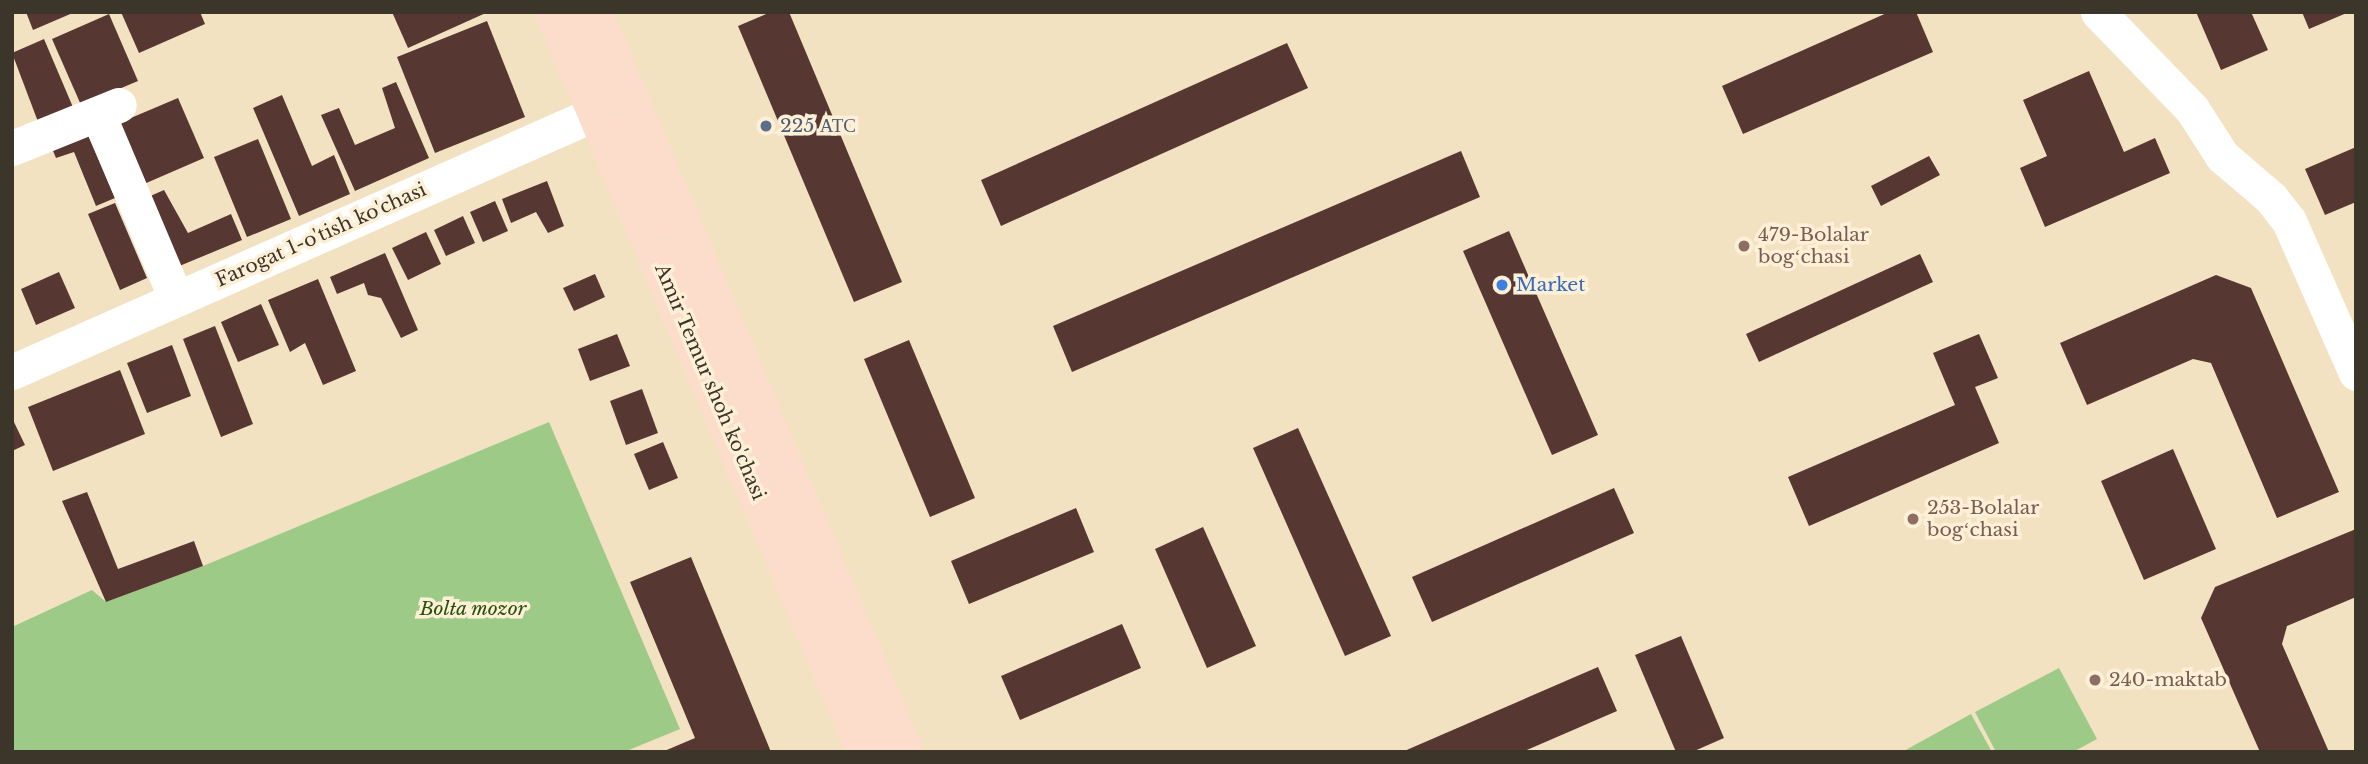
<!DOCTYPE html>
<html>
<head>
<meta charset="utf-8">
<style>
  body { margin:0 }
  #map { position:relative; width:2368px; height:764px; overflow:hidden; background:#f3e2c2; font-family:"Libre Baskerville",serif }
  div>[style] { position:absolute }
  .green>* { inset:0; background:#9dca87 }
  .building>* { inset:0; background:#563731 }
  .minor>* { height:35px; margin:-17.5px; padding:0 17.5px; transform-origin:17.5px; border-radius:17.5px; background:#fff }
  .major>* { height:38px; margin:-19px; padding:0 19px; transform-origin:19px; border-radius:19px; background:#fcdccb }
  .dots>* { width:19px; height:19px; translate:-50% -50%; box-sizing:border-box; border:4px solid #fdf0d6; border-radius:50% }
  span { translate:-50% -50%; white-space:nowrap; text-align:center; line-height:1.15; -webkit-text-stroke:7px #fdf0d6; paint-order:stroke }
  .service-label { font-size:19px; color:#4e5e75 }
  .left { translate:0 -50%; text-align:left }
  .street-label { font-size:19px; color:#3c3529 }
  .education-label { font-size:19px; color:#785e54 }
  .shop-label { font-size:19px; color:#366cbe }
  .park-label { font-size:19px; color:#27500a; font-style:italic }
  .frame { position:absolute; inset:0; border:14px solid #3c3529; pointer-events:none }
</style>
</head>
<body>
<div id="map">
  <div class="green">
    <div style="clip-path:polygon(549px 422px,680px 729px,624px 752px,12px 752px,12px 627px,92px 590px,106px 602px,203px 566px)"></div>
    <div style="clip-path:polygon(2059px 668px,2097px 739px,2073px 752px,1996px 752px,1975px 712px)"></div>
    <div style="clip-path:polygon(1971px 714px,1992px 752px,1902px 752px)"></div>
  </div>
  <div class="building">
    <div style="clip-path:polygon(26px 12px,75px 12px,33px 30px)"></div>
    <div style="clip-path:polygon(121px 12px,200px 12px,205px 24px,139px 53px)"></div>
    <div style="clip-path:polygon(392px 12px,488px 12px,408px 48px)"></div>
    <div style="clip-path:polygon(771px 12px,789px 12px,902px 282px,854px 302px,738px 26px)"></div>
    <div style="clip-path:polygon(1916px 12px,1933px 52px,1743px 134px,1722px 86px,1889px 12px)"></div>
    <div style="clip-path:polygon(2196px 12px,2251px 12px,2268px 50px,2221px 70px)"></div>
    <div style="clip-path:polygon(2302px 12px,2349px 12px,2309px 29px)"></div>
    <div style="clip-path:polygon(109px 14px,138px 81px,81px 105px,52px 39px)"></div>
    <div style="clip-path:polygon(487px 21px,525px 117px,435px 153px,397px 57px)"></div>
    <div style="clip-path:polygon(44px 39px,75px 112px,40px 127px,12px 53px)"></div>
    <div style="clip-path:polygon(1287px 43px,1308px 88px,1001px 226px,981px 180px)"></div>
    <div style="clip-path:polygon(2089px 71px,2124px 152px,2155px 138px,2170px 173px,2045px 227px,2020px 168px,2047px 156px,2023px 100px)"></div>
    <div style="clip-path:polygon(396px 82px,429px 158px,355px 191px,321px 115px,339px 108px,355px 145px,395px 128px,382px 88px)"></div>
    <div style="clip-path:polygon(282px 95px,312px 166px,334px 155px,350px 194px,299px 216px,253px 108px)"></div>
    <div style="clip-path:polygon(178px 98px,204px 158px,144px 184px,119px 123px)"></div>
    <div style="clip-path:polygon(84px 126px,115px 198px,96px 206px,74px 152px,56px 158px,49px 141px)"></div>
    <div style="clip-path:polygon(258px 139px,291px 219px,247px 237px,214px 157px)"></div>
    <div style="clip-path:polygon(2356px 147px,2356px 202px,2325px 215px,2305px 169px)"></div>
    <div style="clip-path:polygon(1461px 151px,1480px 197px,1072px 372px,1053px 326px)"></div>
    <div style="clip-path:polygon(1929px 156px,1940px 175px,1881px 206px,1871px 186px)"></div>
    <div style="clip-path:polygon(547px 181px,564px 226px,548px 233px,536px 212px,511px 223px,502px 199px)"></div>
    <div style="clip-path:polygon(164px 190px,188px 233px,231px 214px,242px 240px,177px 267px,148px 197px)"></div>
    <div style="clip-path:polygon(495px 201px,508px 231px,483px 242px,470px 212px)"></div>
    <div style="clip-path:polygon(115px 203px,147px 278px,120px 290px,88px 214px)"></div>
    <div style="clip-path:polygon(463px 216px,475px 243px,446px 256px,434px 230px)"></div>
    <div style="clip-path:polygon(1509px 231px,1598px 435px,1552px 455px,1463px 251px)"></div>
    <div style="clip-path:polygon(426px 232px,441px 264px,408px 280px,392px 248px)"></div>
    <div style="clip-path:polygon(385px 253px,418px 330px,401px 338px,381px 298px,368px 295px,364px 283px,337px 294px,330px 277px)"></div>
    <div style="clip-path:polygon(1920px 254px,1933px 282px,1759px 362px,1746px 334px)"></div>
    <div style="clip-path:polygon(59px 272px,75px 308px,36px 325px,21px 289px)"></div>
    <div style="clip-path:polygon(595px 274px,605px 297px,574px 311px,563px 288px)"></div>
    <div style="clip-path:polygon(2216px 275px,2251px 288px,2339px 492px,2277px 518px,2211px 363px,2193px 359px,2087px 405px,2060px 343px)"></div>
    <div style="clip-path:polygon(318px 279px,356px 371px,323px 385px,305px 343px,290px 352px,268px 300px)"></div>
    <div style="clip-path:polygon(261px 304px,279px 345px,238px 362px,221px 322px)"></div>
    <div style="clip-path:polygon(215px 326px,253px 424px,221px 437px,183px 339px)"></div>
    <div style="clip-path:polygon(617px 334px,630px 366px,590px 381px,578px 349px)"></div>
    <div style="clip-path:polygon(1979px 334px,1998px 378px,1975px 387px,1999px 443px,1809px 526px,1788px 477px,1955px 405px,1933px 353px)"></div>
    <div style="clip-path:polygon(909px 340px,975px 498px,930px 517px,864px 359px)"></div>
    <div style="clip-path:polygon(172px 345px,191px 396px,147px 413px,127px 363px)"></div>
    <div style="clip-path:polygon(120px 370px,145px 434px,53px 471px,28px 407px)"></div>
    <div style="clip-path:polygon(642px 389px,658px 433px,626px 445px,610px 401px)"></div>
    <div style="clip-path:polygon(12px 418px,25px 445px,12px 451px)"></div>
    <div style="clip-path:polygon(1298px 428px,1391px 636px,1345px 656px,1253px 448px)"></div>
    <div style="clip-path:polygon(663px 442px,678px 478px,649px 490px,634px 454px)"></div>
    <div style="clip-path:polygon(2173px 449px,2216px 549px,2144px 580px,2101px 481px)"></div>
    <div style="clip-path:polygon(1614px 488px,1634px 533px,1432px 622px,1412px 577px)"></div>
    <div style="clip-path:polygon(87px 492px,118px 569px,194px 541px,203px 566px,106px 602px,62px 501px)"></div>
    <div style="clip-path:polygon(1076px 508px,1094px 552px,969px 604px,951px 561px)"></div>
    <div style="clip-path:polygon(1203px 527px,1256px 646px,1207px 668px,1155px 549px)"></div>
    <div style="clip-path:polygon(2356px 529px,2356px 597px,2287px 626px,2282px 644px,2329px 752px,2260px 752px,2201px 618px,2215px 587px)"></div>
    <div style="clip-path:polygon(691px 557px,771px 752px,662px 752px,695px 738px,630px 582px)"></div>
    <div style="clip-path:polygon(1122px 624px,1141px 668px,1020px 720px,1001px 676px)"></div>
    <div style="clip-path:polygon(1681px 636px,1724px 738px,1692px 752px,1676px 752px,1635px 655px)"></div>
    <div style="clip-path:polygon(1598px 667px,1617px 711px,1522px 752px,1402px 752px)"></div>
  </div>
  <div class="minor">
    <div style="left:2098px;top:12px;width:135px;rotate:45.9deg"></div>
    <div style="left:2192px;top:109px;width:56px;rotate:57.4deg"></div>
    <div style="left:2222px;top:156px;width:65px;rotate:40.6deg"></div>
    <div style="left:2271px;top:198px;width:29px;rotate:52deg"></div>
    <div style="left:2289px;top:221px;width:166px;rotate:66.2deg"></div>
    <div style="left:98px;top:114px;width:201px;rotate:67.1deg"></div>
    <div style="left:12px;top:148px;width:115px;rotate:-21.9deg"></div>
    <div style="left:12px;top:372px;width:668px;rotate:-23.92deg"></div>
  </div>
  <div class="major">
    <div style="left:554px;top:12px;width:803px;rotate:67.14deg"></div>
    <div style="left:593px;top:12px;width:803px;rotate:67.2deg"></div>
  </div>
  <div class="dots">
    <div style="left:766px;top:126px;background:#5c6f8a"></div>
    <div style="left:1744px;top:246px;background:#8d6e63"></div>
    <div style="left:1502px;top:285px;background:#3f7fe0"></div>
    <div style="left:1913px;top:519px;background:#8d6e63"></div>
    <div style="left:2095px;top:680px;background:#8d6e63"></div>
  </div>
  <div class="service-label">
    <span class="left" style="left:780px;top:126px">225 АТС</span>
  </div>
  <div class="street-label">
    <span style="left:321px;top:235px;rotate:-24deg">Farogat 1-o'tish ko'chasi</span>
    <span style="left:710px;top:382px;rotate:67deg">Amir Temur shoh ko'chasi</span>
  </div>
  <div class="education-label">
    <span class="left" style="left:1758px;top:246px">479-Bolalar<br>bogʻchasi</span>
    <span class="left" style="left:1927px;top:519px">253-Bolalar<br>bogʻchasi</span>
    <span class="left" style="left:2109px;top:680px">240-maktab</span>
  </div>
  <div class="shop-label">
    <span class="left" style="left:1516px;top:285px">Market</span>
  </div>
  <div class="park-label">
    <span style="left:473px;top:609px">Bolta mozor</span>
  </div>
  <div class="frame"></div>
</div>
</body>
</html>
